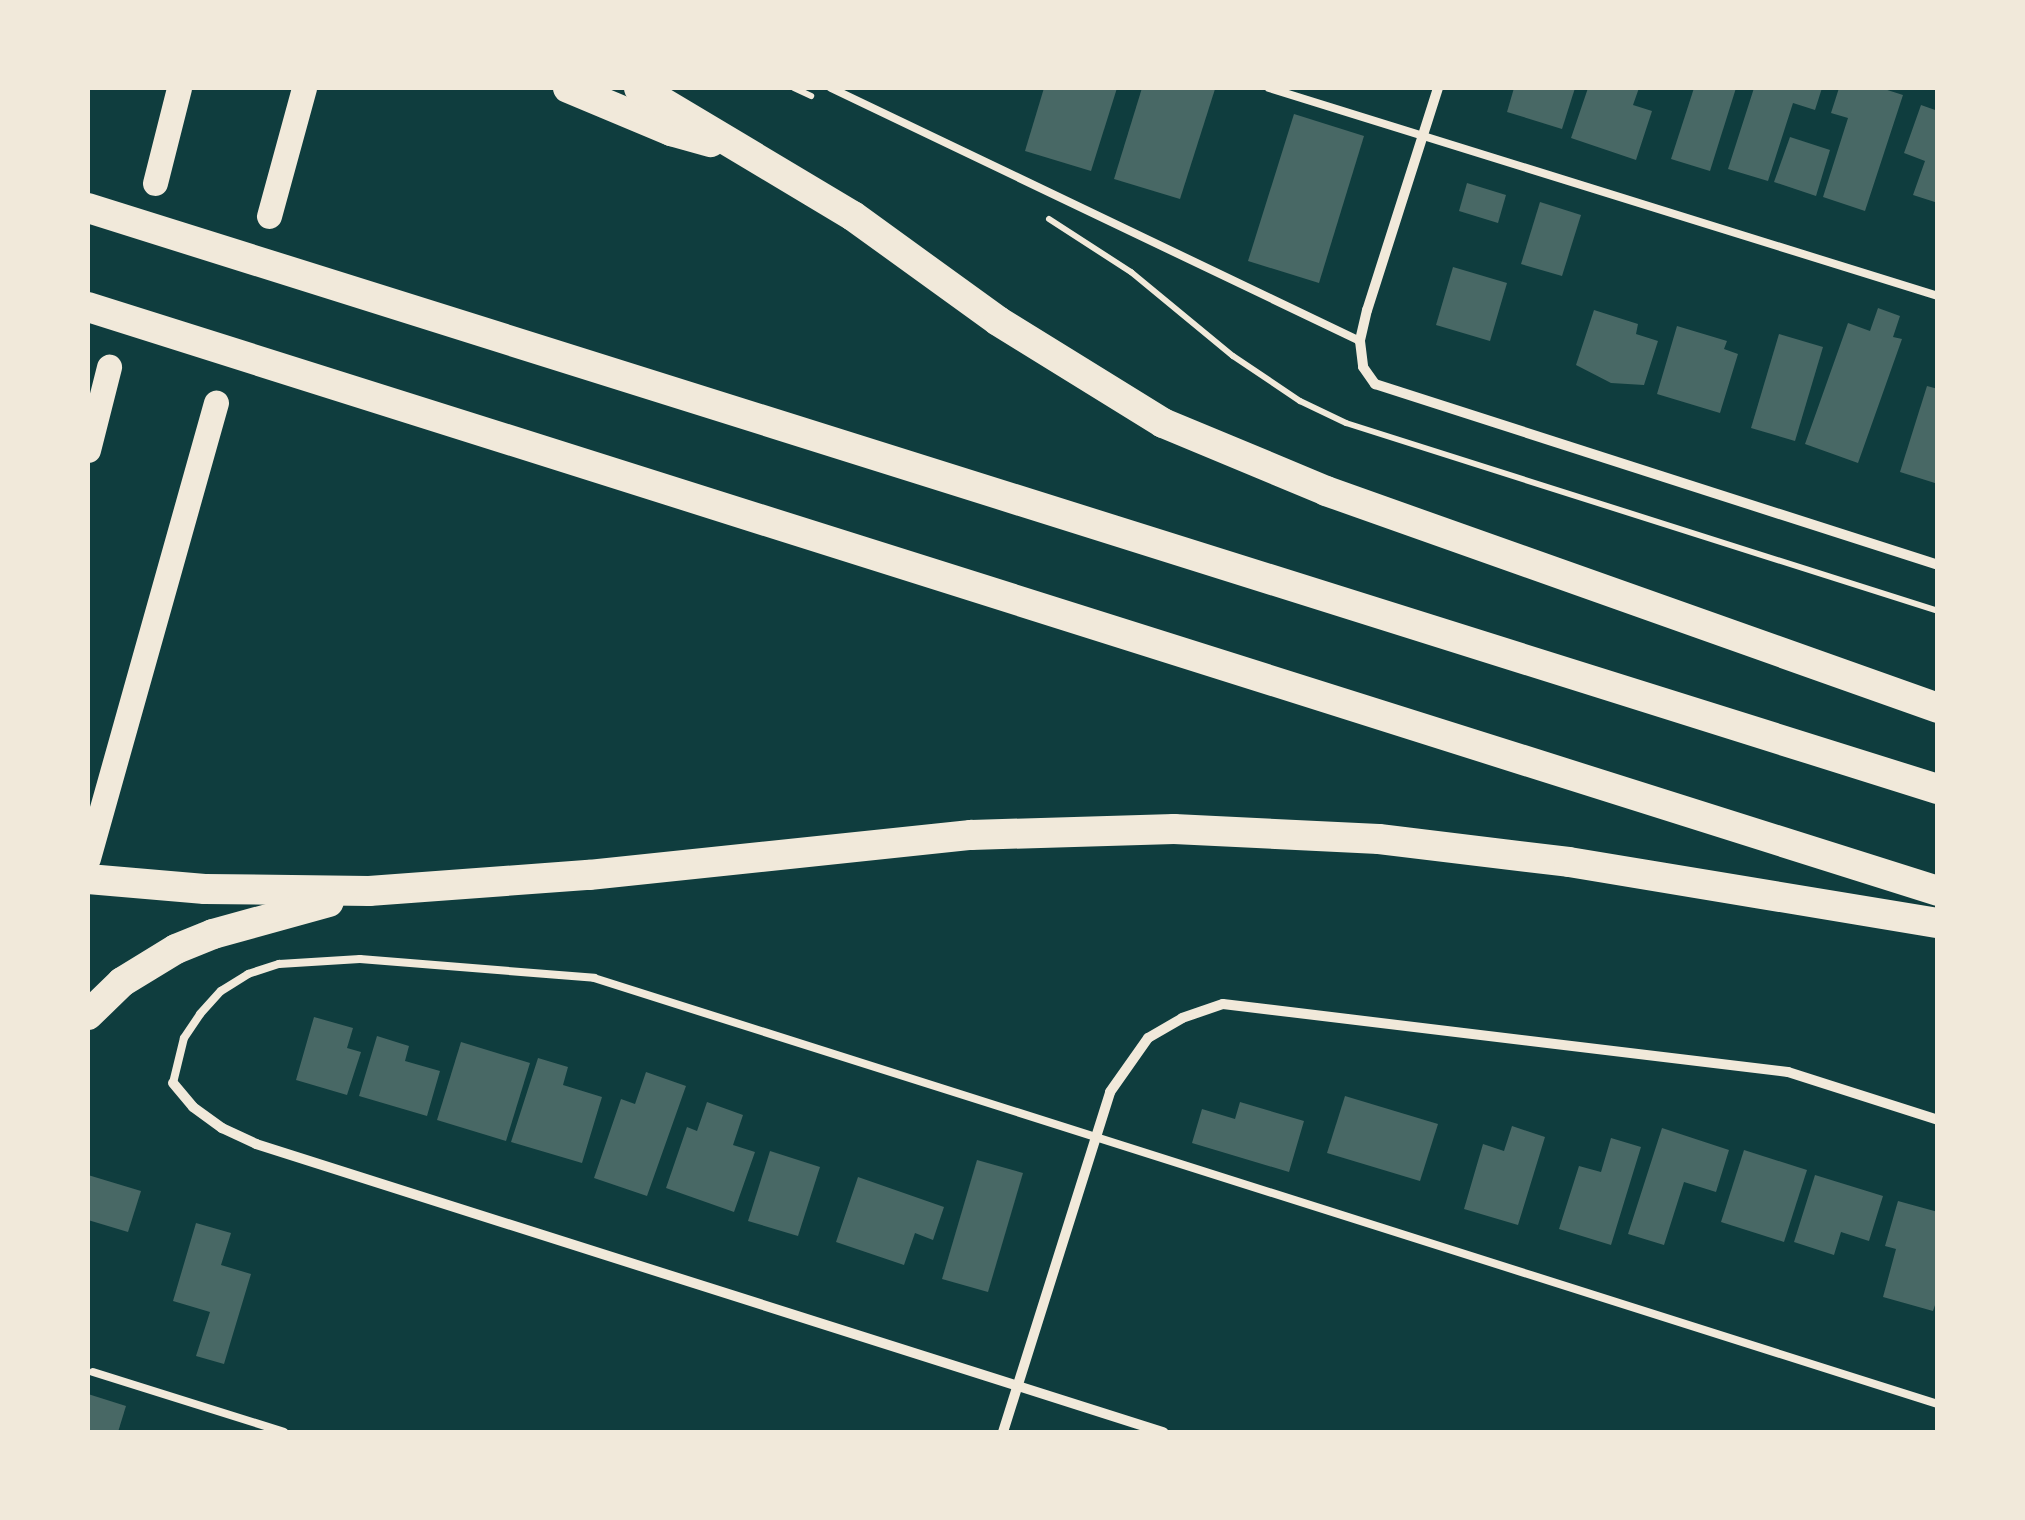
<!DOCTYPE html>
<html>
<head>
<meta charset="utf-8">
<style>
  body { margin:0 }
  #map { position:relative; width:2025px; height:1520px; overflow:hidden; background:#0f3d3e; font-family:"Roboto Condensed",sans-serif }
  div>[style] { position:absolute }
  .building>* { inset:0; background:#486865 }
  .path>* { height:6px; margin:-3px; padding:0 3px; transform-origin:3px; border-radius:3px; background:#f1e9da }
  .service>* { height:8px; margin:-4px; padding:0 4px; transform-origin:4px; border-radius:4px; background:#f1e9da }
  .minor>* { height:10px; margin:-5px; padding:0 5px; transform-origin:5px; border-radius:5px; background:#f1e9da }
  .primary>* { height:25px; margin:-12.5px; padding:0 12.5px; transform-origin:12.5px; border-radius:12.5px; background:#f1e9da }
  .motorway>* { height:30px; margin:-15px; padding:0 15px; transform-origin:15px; border-radius:15px; background:#f1e9da }
  span { translate:-50% -50%; white-space:nowrap; text-align:center; line-height:1.15; -webkit-text-stroke:8px #f1e9da; paint-order:stroke }
  .frame { position:absolute; inset:0; border:90px solid #f1e9da; pointer-events:none }
</style>
</head>
<body>
<div id="map">
  <div class="building">
    <div style="clip-path:polygon(1044px 88px,1117px 88px,1091px 171px,1025px 151px)"></div>
    <div style="clip-path:polygon(1142px 88px,1215px 89px,1180px 199px,1114px 179px)"></div>
    <div style="clip-path:polygon(1514px 88px,1575px 88px,1562px 129px,1507px 112px)"></div>
    <div style="clip-path:polygon(1588px 88px,1639px 88px,1633px 105px,1652px 111px,1636px 160px,1571px 138px)"></div>
    <div style="clip-path:polygon(1694px 88px,1736px 88px,1710px 171px,1671px 159px)"></div>
    <div style="clip-path:polygon(1754px 88px,1822px 88px,1815px 110px,1793px 103px,1768px 181px,1728px 169px)"></div>
    <div style="clip-path:polygon(1839px 88px,1881px 88px,1903px 95px,1865px 211px,1823px 197px,1848px 118px,1831px 113px)"></div>
    <div style="clip-path:polygon(1921px 105px,1938px 111px,1938px 203px,1913px 195px,1925px 161px,1904px 153px)"></div>
    <div style="clip-path:polygon(1294px 114px,1364px 136px,1319px 283px,1248px 261px)"></div>
    <div style="clip-path:polygon(1790px 137px,1830px 150px,1816px 196px,1774px 182px)"></div>
    <div style="clip-path:polygon(1467px 183px,1506px 195px,1498px 223px,1459px 211px)"></div>
    <div style="clip-path:polygon(1540px 202px,1581px 215px,1562px 276px,1521px 264px)"></div>
    <div style="clip-path:polygon(1453px 267px,1507px 283px,1490px 341px,1436px 325px)"></div>
    <div style="clip-path:polygon(1878px 308px,1900px 316px,1893px 337px,1902px 339px,1858px 463px,1805px 444px,1848px 323px,1870px 331px)"></div>
    <div style="clip-path:polygon(1594px 310px,1638px 324px,1636px 334px,1658px 341px,1644px 385px,1611px 383px,1576px 365px)"></div>
    <div style="clip-path:polygon(1677px 326px,1727px 341px,1724px 349px,1738px 354px,1720px 413px,1657px 394px)"></div>
    <div style="clip-path:polygon(1779px 334px,1823px 347px,1795px 441px,1751px 428px)"></div>
    <div style="clip-path:polygon(1927px 386px,1938px 389px,1938px 484px,1900px 472px)"></div>
    <div style="clip-path:polygon(314px 1017px,353px 1028px,347px 1048px,361px 1052px,347px 1095px,296px 1080px)"></div>
    <div style="clip-path:polygon(377px 1036px,409px 1046px,405px 1061px,440px 1071px,427px 1116px,359px 1096px)"></div>
    <div style="clip-path:polygon(461px 1042px,530px 1063px,506px 1141px,437px 1120px)"></div>
    <div style="clip-path:polygon(538px 1058px,568px 1067px,563px 1085px,602px 1097px,582px 1163px,511px 1142px)"></div>
    <div style="clip-path:polygon(646px 1072px,686px 1086px,647px 1196px,594px 1178px,621px 1099px,635px 1104px)"></div>
    <div style="clip-path:polygon(1345px 1096px,1438px 1124px,1420px 1181px,1327px 1153px)"></div>
    <div style="clip-path:polygon(707px 1102px,743px 1115px,733px 1145px,755px 1152px,734px 1212px,666px 1188px,687px 1127px,697px 1131px)"></div>
    <div style="clip-path:polygon(1240px 1102px,1304px 1121px,1289px 1172px,1192px 1143px,1202px 1109px,1235px 1119px)"></div>
    <div style="clip-path:polygon(1512px 1126px,1545px 1137px,1518px 1225px,1464px 1209px,1483px 1144px,1504px 1151px)"></div>
    <div style="clip-path:polygon(1662px 1128px,1729px 1150px,1716px 1192px,1684px 1182px,1664px 1245px,1628px 1234px)"></div>
    <div style="clip-path:polygon(1611px 1138px,1641px 1147px,1611px 1245px,1559px 1229px,1579px 1166px,1601px 1172px)"></div>
    <div style="clip-path:polygon(1744px 1150px,1807px 1170px,1784px 1242px,1721px 1222px)"></div>
    <div style="clip-path:polygon(770px 1151px,820px 1167px,798px 1236px,748px 1221px)"></div>
    <div style="clip-path:polygon(977px 1160px,1023px 1173px,988px 1292px,942px 1279px)"></div>
    <div style="clip-path:polygon(88px 1175px,141px 1191px,128px 1232px,88px 1220px)"></div>
    <div style="clip-path:polygon(1815px 1175px,1883px 1196px,1869px 1241px,1841px 1232px,1834px 1255px,1794px 1242px)"></div>
    <div style="clip-path:polygon(858px 1177px,944px 1207px,933px 1240px,915px 1233px,904px 1265px,836px 1242px)"></div>
    <div style="clip-path:polygon(1898px 1201px,1938px 1212px,1938px 1296px,1933px 1311px,1883px 1297px,1896px 1249px,1885px 1246px)"></div>
    <div style="clip-path:polygon(196px 1223px,231px 1233px,221px 1265px,251px 1274px,224px 1364px,196px 1356px,210px 1312px,173px 1301px)"></div>
    <div style="clip-path:polygon(88px 1394px,126px 1406px,118px 1432px,88px 1432px)"></div>
  </div>
  <div class="path">
    <div style="left:794px;top:88px;width:19px;rotate:25deg"></div>
    <div style="left:1049px;top:219px;width:98px;rotate:32.9deg"></div>
    <div style="left:1131px;top:272px;width:132px;rotate:39.5deg"></div>
    <div style="left:1233px;top:356px;width:81px;rotate:33.9deg"></div>
    <div style="left:1300px;top:401px;width:51px;rotate:25.6deg"></div>
    <div style="left:1346px;top:423px;width:621px;rotate:17.62deg"></div>
  </div>
  <div class="service">
    <div style="left:831px;top:88px;width:586px;rotate:25.56deg"></div>
    <div style="left:1269px;top:88px;width:701px;rotate:17.27deg"></div>
    <div style="left:173px;top:1083px;width:46px;rotate:-76.3deg"></div>
    <div style="left:184px;top:1038px;width:29px;rotate:-56deg"></div>
    <div style="left:200px;top:1014px;width:31px;rotate:-48deg"></div>
    <div style="left:221px;top:991px;width:32px;rotate:-32deg"></div>
    <div style="left:248px;top:974px;width:33px;rotate:-18deg"></div>
    <div style="left:279px;top:964px;width:81px;rotate:-3.5deg"></div>
    <div style="left:360px;top:959px;width:235px;rotate:4.6deg"></div>
    <div style="left:594px;top:978px;width:1410px;rotate:17.59deg"></div>
    <div style="left:93px;top:1372px;width:200px;rotate:17.4deg"></div>
  </div>
  <div class="minor">
    <div style="left:1438px;top:88px;width:233px;rotate:107.7deg"></div>
    <div style="left:1367px;top:310px;width:32px;rotate:103deg"></div>
    <div style="left:1360px;top:341px;width:26px;rotate:83deg"></div>
    <div style="left:1363px;top:367px;width:21px;rotate:55deg"></div>
    <div style="left:1375px;top:384px;width:591px;rotate:17.82deg"></div>
    <div style="left:173px;top:1083px;width:31px;rotate:50deg"></div>
    <div style="left:193px;top:1107px;width:36px;rotate:36deg"></div>
    <div style="left:222px;top:1128px;width:38px;rotate:25deg"></div>
    <div style="left:256px;top:1144px;width:952px;rotate:17.62deg"></div>
    <div style="left:1003px;top:1432px;width:356px;rotate:-72.5deg"></div>
    <div style="left:1110px;top:1092px;width:66px;rotate:-54.9deg"></div>
    <div style="left:1148px;top:1038px;width:39px;rotate:-30deg"></div>
    <div style="left:1182px;top:1018px;width:43px;rotate:-18.9deg"></div>
    <div style="left:1223px;top:1004px;width:569px;rotate:6.86deg"></div>
    <div style="left:1788px;top:1072px;width:157px;rotate:17.7deg"></div>
  </div>
  <div class="primary">
    <div style="left:155px;top:183px;width:98px;rotate:-75.8deg"></div>
    <div style="left:269px;top:216px;width:133px;rotate:-74.7deg"></div>
    <div style="left:88px;top:450px;width:86px;rotate:-75.8deg"></div>
    <div style="left:88px;top:858px;width:473px;rotate:-74.3deg"></div>
  </div>
  <div class="motorway">
    <div style="left:568px;top:88px;width:112px;rotate:22.7deg"></div>
    <div style="left:671px;top:131px;width:41px;rotate:15.8deg"></div>
    <div style="left:639px;top:88px;width:249px;rotate:30.9deg"></div>
    <div style="left:853px;top:216px;width:179px;rotate:35.9deg"></div>
    <div style="left:998px;top:321px;width:194px;rotate:31.7deg"></div>
    <div style="left:1163px;top:423px;width:177px;rotate:22.6deg"></div>
    <div style="left:1326px;top:491px;width:649px;rotate:19.52deg"></div>
    <div style="left:88px;top:208px;width:1939px;rotate:17.44deg"></div>
    <div style="left:88px;top:307px;width:1940px;rotate:17.52deg"></div>
    <div style="left:88px;top:879px;width:117px;rotate:4.9deg"></div>
    <div style="left:205px;top:889px;width:164px;rotate:0.7deg"></div>
    <div style="left:369px;top:891px;width:221px;rotate:-4.2deg"></div>
    <div style="left:589px;top:875px;width:384px;rotate:-6deg"></div>
    <div style="left:971px;top:835px;width:203px;rotate:-1.7deg"></div>
    <div style="left:1174px;top:829px;width:205px;rotate:2.8deg"></div>
    <div style="left:1379px;top:839px;width:191px;rotate:6.9deg"></div>
    <div style="left:1569px;top:862px;width:374px;rotate:9.4deg"></div>
    <div style="left:88px;top:1015px;width:47px;rotate:-44.1deg"></div>
    <div style="left:122px;top:982px;width:63px;rotate:-31.4deg"></div>
    <div style="left:176px;top:949px;width:40px;rotate:-22deg"></div>
    <div style="left:213px;top:934px;width:120px;rotate:-15.4deg"></div>
  </div>
  <div class="frame"></div>
</div>
</body>
</html>
